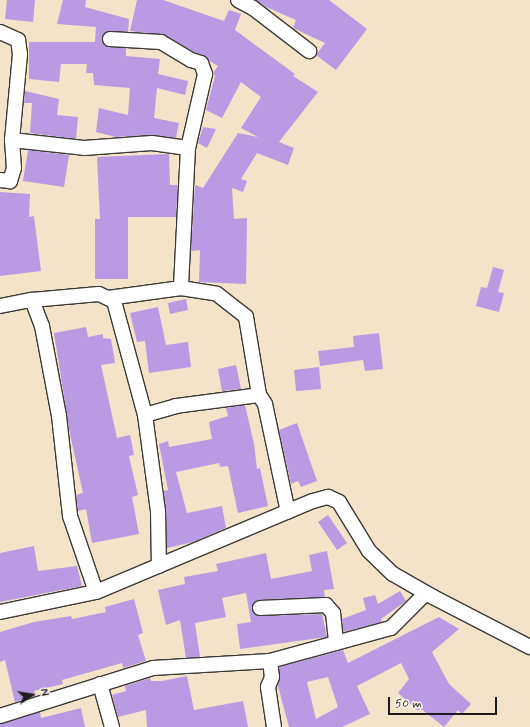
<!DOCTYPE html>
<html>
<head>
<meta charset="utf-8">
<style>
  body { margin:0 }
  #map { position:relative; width:530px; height:727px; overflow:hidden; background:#f3e3c8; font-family:Mynerve,sans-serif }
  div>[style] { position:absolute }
  .building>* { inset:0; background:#b99be3 }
  .roads { filter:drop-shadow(1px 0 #3c3a36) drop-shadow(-1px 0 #3c3a36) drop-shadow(0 1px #3c3a36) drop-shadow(0 -1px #3c3a36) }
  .minor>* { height:14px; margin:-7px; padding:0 7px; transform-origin:7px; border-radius:7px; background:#fff }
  span { translate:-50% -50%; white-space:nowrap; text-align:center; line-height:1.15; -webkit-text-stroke:4px #fbf7ec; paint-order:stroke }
  .north { position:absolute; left:12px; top:675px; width:40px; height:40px; -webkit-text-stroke:3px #fbf7ec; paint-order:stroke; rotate:78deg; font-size:11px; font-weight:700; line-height:16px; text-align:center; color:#1c1c1c }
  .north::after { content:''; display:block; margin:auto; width:14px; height:18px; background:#1c1c1c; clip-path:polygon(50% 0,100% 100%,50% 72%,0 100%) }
  .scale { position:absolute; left:388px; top:697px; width:109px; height:18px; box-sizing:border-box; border:2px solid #1c1c1c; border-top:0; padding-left:5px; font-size:12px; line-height:14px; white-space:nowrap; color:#1c1c1c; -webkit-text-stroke:3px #fbf7ec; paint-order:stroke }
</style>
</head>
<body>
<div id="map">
  <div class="building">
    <div style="clip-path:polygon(7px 0,35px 0,33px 22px,5px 19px)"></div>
    <div style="clip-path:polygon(63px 0,86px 0,85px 7px,129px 19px,128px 32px,110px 31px,103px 34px,102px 39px,105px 46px,126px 48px,126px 56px,160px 59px,158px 74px,188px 81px,185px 95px,157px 88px,154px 118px,179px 123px,176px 138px,152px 135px,116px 137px,96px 132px,99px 108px,128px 115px,130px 88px,94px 85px,93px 73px,86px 73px,87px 64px,61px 64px,59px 82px,29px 79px,29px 42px,95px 42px,96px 27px,57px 24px)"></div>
    <div style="clip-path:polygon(137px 0,163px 0,224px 21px,229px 10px,241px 14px,235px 30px,295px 74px,293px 76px,318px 92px,279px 142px,294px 148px,288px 165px,257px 153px,241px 179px,247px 181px,243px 192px,232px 188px,234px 219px,247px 218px,246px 284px,199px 282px,200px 250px,192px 251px,191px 249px,195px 185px,203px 188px,238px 133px,258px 137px,241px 128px,261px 97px,241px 82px,222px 118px,206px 110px,215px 76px,213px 73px,218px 66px,165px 35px,130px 31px)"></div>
    <div style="clip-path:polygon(256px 0,329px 0,367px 29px,336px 70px,316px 55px,325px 43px,293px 28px,296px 20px,266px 7px)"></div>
    <div style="clip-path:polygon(25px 91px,59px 99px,57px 115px,78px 117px,76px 139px,30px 133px,32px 103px,24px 103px)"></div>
    <div style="clip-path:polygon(203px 127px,216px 129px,207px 148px,198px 143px)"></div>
    <div style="clip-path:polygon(28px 150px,69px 155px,64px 187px,23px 181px)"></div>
    <div style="clip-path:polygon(169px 154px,170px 185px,178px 185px,176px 217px,128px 217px,128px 279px,95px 279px,95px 219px,100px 219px,97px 157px)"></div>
    <div style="clip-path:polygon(0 192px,30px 194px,29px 217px,34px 216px,41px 271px,0 276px)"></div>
    <div style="clip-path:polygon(493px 267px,504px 270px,498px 292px,504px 293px,499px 312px,476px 306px,481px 287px,487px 288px)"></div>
    <div style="clip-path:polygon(186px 299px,188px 310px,170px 314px,168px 303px)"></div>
    <div style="clip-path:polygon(158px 307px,166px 345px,188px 342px,191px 367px,149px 373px,145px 341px,137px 342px,130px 313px)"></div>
    <div style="clip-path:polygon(86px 327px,88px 337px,103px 334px,103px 338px,111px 339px,115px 363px,101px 365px,117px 438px,130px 435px,134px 455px,129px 456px,138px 495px,132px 497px,139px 534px,92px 543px,86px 509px,78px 511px,76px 495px,83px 493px,70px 434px,54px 333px)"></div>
    <div style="clip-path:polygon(379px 333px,383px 369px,365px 371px,363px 360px,320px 366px,318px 351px,354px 347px,353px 336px)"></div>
    <div style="clip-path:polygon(236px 365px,241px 389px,222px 391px,218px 369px)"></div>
    <div style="clip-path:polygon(319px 367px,321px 389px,296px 391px,294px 370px)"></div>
    <div style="clip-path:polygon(245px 405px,254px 444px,257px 469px,260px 468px,268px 506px,238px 513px,228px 466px,220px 467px,219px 463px,176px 472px,187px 513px,222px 506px,226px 528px,193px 542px,167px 548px,164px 491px,168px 490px,159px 444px,168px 441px,169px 447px,212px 439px,209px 422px,228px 416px,226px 408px)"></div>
    <div style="clip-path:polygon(297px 423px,317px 481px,301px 487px,298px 481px,291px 484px,279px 430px)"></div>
    <div style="clip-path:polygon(328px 515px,347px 543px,337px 550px,318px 522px)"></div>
    <div style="clip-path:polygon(34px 546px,38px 571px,77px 566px,82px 586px,0 602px,0 553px)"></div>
    <div style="clip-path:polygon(327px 551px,334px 589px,324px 590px,325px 597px,260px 600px,255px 601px,252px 608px,253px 613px,260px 616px,322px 614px,327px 637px,240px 649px,237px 624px,251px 622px,246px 593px,222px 598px,226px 617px,195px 623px,200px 657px,186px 658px,180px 620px,166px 625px,158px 590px,185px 584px,184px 577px,218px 571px,216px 564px,266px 553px,271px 579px,312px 571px,309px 555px)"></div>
    <div style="clip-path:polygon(400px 591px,406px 601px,381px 619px,382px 622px,343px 632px,342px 619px,366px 610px,363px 598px,375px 595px,378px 604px)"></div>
    <div style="clip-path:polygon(134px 599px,143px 633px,138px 635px,146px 661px,123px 668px,122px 663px,62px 680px,63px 684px,34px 691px,35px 696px,15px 702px,5px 660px,0 662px,0 632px,34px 622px,71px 616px,72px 619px,106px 612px,105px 607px)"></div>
    <div style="clip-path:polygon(evenodd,439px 617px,459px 629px,432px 652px,449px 684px,471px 704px,462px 714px,458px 710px,444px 727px,420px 708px,418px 711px,398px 693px,409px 679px,401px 663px,357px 686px,370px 714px,342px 727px,289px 727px,278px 686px,279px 667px,343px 650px,348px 663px,439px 617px,328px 677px,338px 707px,316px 719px,307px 682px,328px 677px)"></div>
    <div style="clip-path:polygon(187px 676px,194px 710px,243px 701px,248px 727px,147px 727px,146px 710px,118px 717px,112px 695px,126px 691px,125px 686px,150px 678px,151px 681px,162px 681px)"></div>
    <div style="clip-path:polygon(81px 708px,85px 727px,0 727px,0 724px,40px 712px,41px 718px)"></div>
  </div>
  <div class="roads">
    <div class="minor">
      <div style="left:238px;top:0;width:17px;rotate:28deg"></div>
      <div style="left:253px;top:8px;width:71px;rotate:37.5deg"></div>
      <div style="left:0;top:32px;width:20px;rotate:24deg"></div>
      <div style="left:18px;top:40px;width:14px;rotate:82deg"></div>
      <div style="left:20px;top:54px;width:86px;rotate:95.3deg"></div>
      <div style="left:12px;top:140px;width:28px;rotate:86deg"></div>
      <div style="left:14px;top:168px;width:14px;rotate:107deg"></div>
      <div style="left:10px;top:181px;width:10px;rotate:-174deg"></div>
      <div style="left:110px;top:39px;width:51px;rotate:3.4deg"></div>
      <div style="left:161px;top:42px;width:35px;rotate:31deg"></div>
      <div style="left:191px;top:60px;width:10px;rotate:17deg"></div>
      <div style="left:201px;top:63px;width:12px;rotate:70deg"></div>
      <div style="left:205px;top:74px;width:76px;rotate:102.9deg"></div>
      <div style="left:188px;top:148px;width:140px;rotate:92.9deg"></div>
      <div style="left:12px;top:140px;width:72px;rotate:6.3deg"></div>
      <div style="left:84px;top:148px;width:68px;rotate:-4.2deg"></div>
      <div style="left:152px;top:143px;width:36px;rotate:8deg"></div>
      <div style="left:108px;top:298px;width:74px;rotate:-7.8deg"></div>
      <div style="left:181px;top:288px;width:36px;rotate:9deg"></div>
      <div style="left:217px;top:294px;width:37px;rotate:38deg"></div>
      <div style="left:246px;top:317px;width:79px;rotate:80.5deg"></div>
      <div style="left:259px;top:395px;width:11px;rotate:56deg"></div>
      <div style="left:265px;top:404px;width:110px;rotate:78deg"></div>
      <div style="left:32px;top:300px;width:28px;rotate:69deg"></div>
      <div style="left:42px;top:326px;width:92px;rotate:79.3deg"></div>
      <div style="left:59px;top:416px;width:101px;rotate:83.7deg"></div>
      <div style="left:70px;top:516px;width:80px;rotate:71.1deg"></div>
      <div style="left:0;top:306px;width:33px;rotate:-11deg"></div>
      <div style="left:32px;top:300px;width:67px;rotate:-5.1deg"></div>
      <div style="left:99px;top:294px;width:17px;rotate:25deg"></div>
      <div style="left:114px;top:301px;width:118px;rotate:74.8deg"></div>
      <div style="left:145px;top:415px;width:97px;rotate:82.3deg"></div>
      <div style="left:158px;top:511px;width:55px;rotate:89deg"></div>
      <div style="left:145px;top:415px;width:32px;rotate:-16deg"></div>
      <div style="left:176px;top:406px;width:84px;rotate:-7.5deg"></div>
      <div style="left:260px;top:608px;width:66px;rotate:-2.6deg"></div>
      <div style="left:326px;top:605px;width:11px;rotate:49deg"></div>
      <div style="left:333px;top:613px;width:30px;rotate:84deg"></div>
      <div style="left:0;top:612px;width:98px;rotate:-11.8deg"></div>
      <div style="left:96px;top:592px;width:235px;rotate:-22.8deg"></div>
      <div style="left:313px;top:501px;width:16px;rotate:-15deg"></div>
      <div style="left:328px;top:497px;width:12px;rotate:24deg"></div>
      <div style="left:339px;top:502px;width:57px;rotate:58.5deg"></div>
      <div style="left:369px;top:551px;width:33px;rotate:44deg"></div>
      <div style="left:393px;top:574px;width:46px;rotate:29.9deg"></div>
      <div style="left:433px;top:597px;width:109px;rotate:27.3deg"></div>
      <div style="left:270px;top:661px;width:16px;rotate:83deg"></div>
      <div style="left:272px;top:677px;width:11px;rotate:112deg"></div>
      <div style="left:268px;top:687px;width:40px;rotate:81.5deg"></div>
      <div style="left:100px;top:684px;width:45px;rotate:74.4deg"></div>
      <div style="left:0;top:716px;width:160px;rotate:-17.4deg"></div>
      <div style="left:153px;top:668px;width:117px;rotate:-3.4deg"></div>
      <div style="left:270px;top:661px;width:125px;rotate:-15.3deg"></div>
      <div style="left:391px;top:628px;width:49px;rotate:-45deg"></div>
    </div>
  </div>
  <div class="north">N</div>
  <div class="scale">50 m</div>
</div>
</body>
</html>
